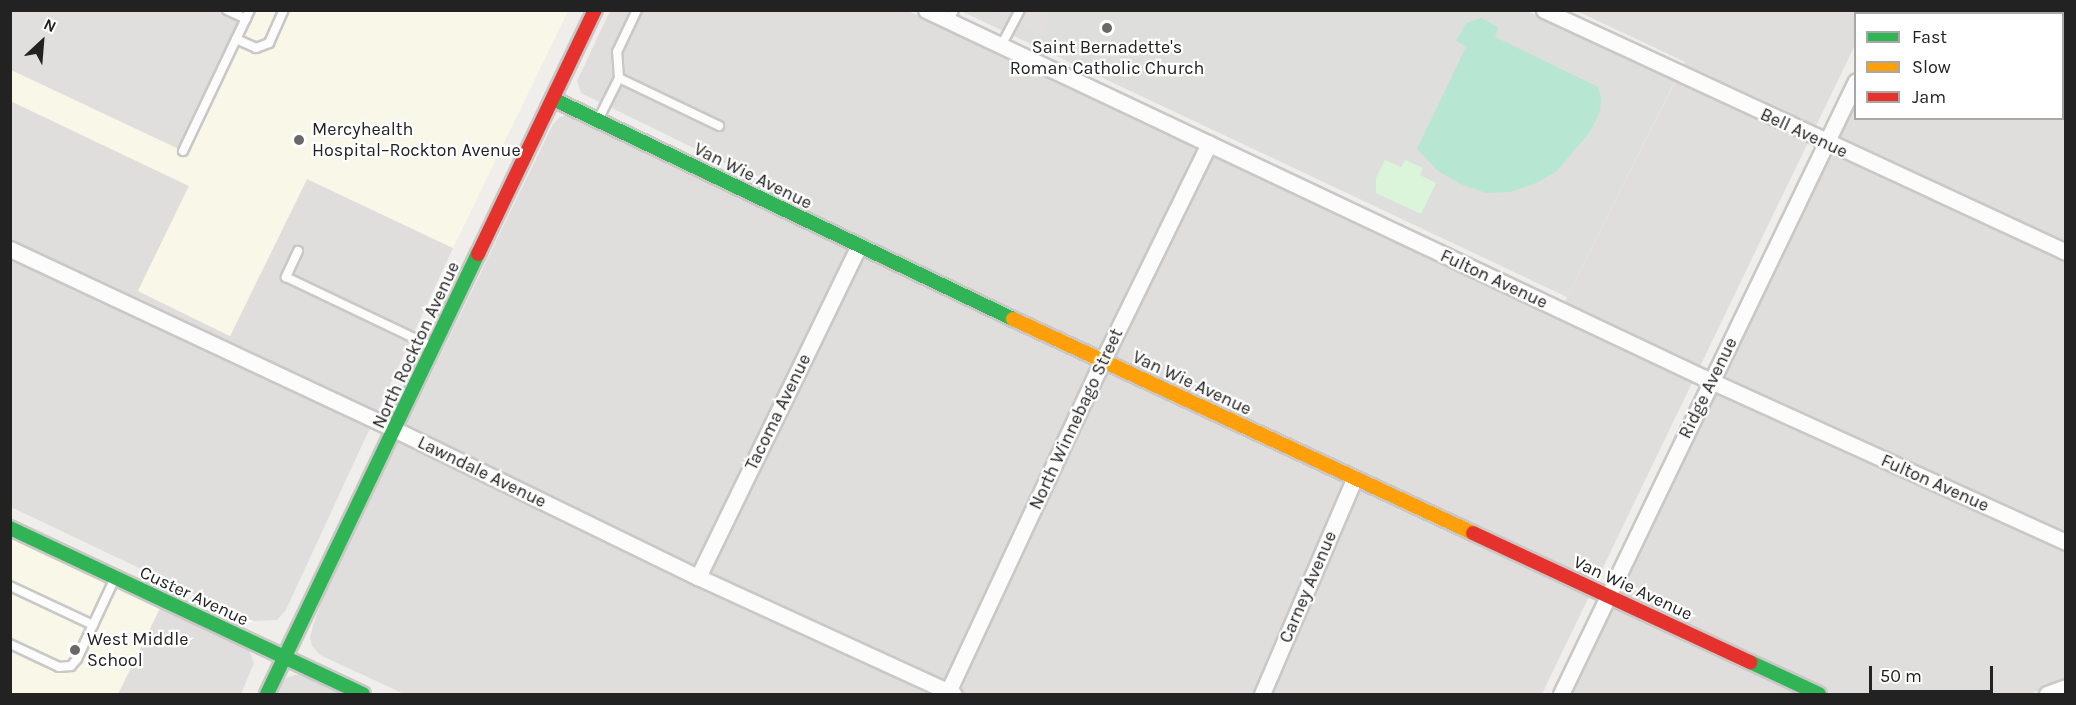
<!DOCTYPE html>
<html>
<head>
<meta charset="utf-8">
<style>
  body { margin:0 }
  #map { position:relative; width:2076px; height:705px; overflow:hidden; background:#f0eeeb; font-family:Karla,sans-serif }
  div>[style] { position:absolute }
  .residential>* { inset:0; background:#dfdedc }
  .education>* { inset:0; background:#f8f7e8 }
  .religious>* { inset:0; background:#dededc }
  .park>* { inset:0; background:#daf5da }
  .pitch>* { inset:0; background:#b7e6d2 }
  .parking>* { inset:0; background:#e0dfde }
  .roads { filter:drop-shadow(2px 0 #c9c8c7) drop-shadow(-2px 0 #c9c8c7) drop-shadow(0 2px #c9c8c7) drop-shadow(0 -2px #c9c8c7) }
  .lane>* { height:8px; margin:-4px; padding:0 4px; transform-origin:4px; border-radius:4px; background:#fdfcfc }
  .street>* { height:15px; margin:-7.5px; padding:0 7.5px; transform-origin:7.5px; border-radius:7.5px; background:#fdfcfc }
  .fast>* { height:14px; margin:-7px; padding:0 7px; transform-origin:7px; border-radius:7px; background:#30b455 }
  .slow>* { height:14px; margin:-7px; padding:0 7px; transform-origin:7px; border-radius:7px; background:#ff9f0a }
  .jam>* { height:14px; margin:-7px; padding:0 7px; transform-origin:7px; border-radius:7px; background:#e5322d }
  .dots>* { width:16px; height:16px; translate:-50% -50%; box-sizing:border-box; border:3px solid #fff; border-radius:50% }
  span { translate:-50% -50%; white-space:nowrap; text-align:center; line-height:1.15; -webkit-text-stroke:4.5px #fff; paint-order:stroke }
  .poi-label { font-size:18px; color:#222 }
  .left { translate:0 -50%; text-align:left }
  .street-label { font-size:18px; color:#222 }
  .frame { position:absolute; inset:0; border:12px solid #222; pointer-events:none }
  .legend { position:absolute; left:1854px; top:12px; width:210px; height:108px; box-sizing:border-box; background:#fff; border:2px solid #a7a7a7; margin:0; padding:8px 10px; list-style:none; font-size:18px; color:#222 }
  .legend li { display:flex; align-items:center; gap:12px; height:30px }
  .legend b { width:30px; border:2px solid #a7a7a7 }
  .north { position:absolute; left:12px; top:12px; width:60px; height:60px; -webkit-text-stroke:4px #fff; paint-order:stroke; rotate:26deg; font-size:16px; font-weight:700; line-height:24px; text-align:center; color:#222 }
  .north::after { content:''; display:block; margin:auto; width:21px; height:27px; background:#222; clip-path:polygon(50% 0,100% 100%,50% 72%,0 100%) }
  .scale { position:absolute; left:1869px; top:666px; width:124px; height:27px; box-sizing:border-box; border:3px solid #222; border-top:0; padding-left:8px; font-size:18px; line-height:21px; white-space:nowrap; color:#222; -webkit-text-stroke:4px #fff; paint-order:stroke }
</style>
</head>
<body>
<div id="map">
  <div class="residential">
    <div style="clip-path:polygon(610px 11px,908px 11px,1557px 317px,1685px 62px,1577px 11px,1872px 11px,1871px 13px,1856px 14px,1855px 45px,1542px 694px,404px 694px,320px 655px,312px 646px,310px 637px,314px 623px,323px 597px,553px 124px,560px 117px,567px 115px,735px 193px,745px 173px,581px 93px,577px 81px)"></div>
    <div style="clip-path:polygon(1898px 11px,2065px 11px,2065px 680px,2030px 694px,1570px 694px,1855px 99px,1856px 118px,2062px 118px,2062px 14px,1896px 13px)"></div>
    <div style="clip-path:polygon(10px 101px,189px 186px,138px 291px,230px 336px,307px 179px,453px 248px,286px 610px,277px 620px,255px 621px,242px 617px,11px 507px)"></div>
    <div style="clip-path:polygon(161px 606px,248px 648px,254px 663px,241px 694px,118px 694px)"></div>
    <div style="clip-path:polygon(295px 675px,304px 675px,352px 694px,275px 694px,286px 678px)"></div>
  </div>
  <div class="education">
    <div style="clip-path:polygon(10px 11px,568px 11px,453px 248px,307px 179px,230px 336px,138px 291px,189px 186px,11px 101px)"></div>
    <div style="clip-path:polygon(10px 534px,161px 606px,118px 694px,11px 694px)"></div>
  </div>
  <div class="religious">
    <div style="clip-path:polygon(961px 11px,1527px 11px,1675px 81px,1567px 297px)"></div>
  </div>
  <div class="park">
    <div style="clip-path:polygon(1385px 160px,1401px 167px,1405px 160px,1423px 168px,1420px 175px,1436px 183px,1421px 214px,1376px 193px,1376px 178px)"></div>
  </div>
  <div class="pitch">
    <div style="clip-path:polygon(1481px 18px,1498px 27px,1495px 37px,1598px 87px,1601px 97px,1600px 112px,1589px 133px,1557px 171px,1536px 183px,1510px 192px,1486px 193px,1461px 184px,1438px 171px,1417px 149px,1466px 47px,1456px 41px,1466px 23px)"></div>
  </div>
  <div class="parking">
    <div style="clip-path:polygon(11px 11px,250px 11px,183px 151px,11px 70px)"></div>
    <div style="clip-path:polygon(989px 11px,1047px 11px,1046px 14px,1051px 16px,1041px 36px)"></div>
  </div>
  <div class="roads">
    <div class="lane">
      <div style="left:227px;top:10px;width:21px;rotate:25deg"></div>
      <div style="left:949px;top:21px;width:12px;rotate:-66deg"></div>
      <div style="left:236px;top:39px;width:22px;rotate:24deg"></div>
      <div style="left:256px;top:48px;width:14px;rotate:-21deg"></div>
      <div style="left:269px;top:43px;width:36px;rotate:-66deg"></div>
      <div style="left:1001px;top:46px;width:41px;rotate:-62.2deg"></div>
      <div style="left:619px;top:78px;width:111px;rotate:25.6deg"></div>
      <div style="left:598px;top:120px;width:47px;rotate:-63.4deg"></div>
      <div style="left:619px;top:78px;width:26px;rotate:-94deg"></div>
      <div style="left:617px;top:52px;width:47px;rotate:-64.5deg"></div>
      <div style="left:183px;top:151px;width:156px;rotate:-64.6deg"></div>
      <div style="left:298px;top:251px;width:29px;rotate:115deg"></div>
      <div style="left:286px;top:277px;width:163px;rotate:25.5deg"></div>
      <div style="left:10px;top:586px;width:92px;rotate:25.2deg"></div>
      <div style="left:10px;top:644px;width:54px;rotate:25.1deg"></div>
      <div style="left:59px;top:667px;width:12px;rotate:-5deg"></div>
      <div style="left:71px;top:666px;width:9px;rotate:-49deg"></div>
      <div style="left:77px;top:659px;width:87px;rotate:-64.9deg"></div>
    </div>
    <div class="street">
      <div style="left:926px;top:10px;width:868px;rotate:25.3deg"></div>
      <div style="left:1711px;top:381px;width:390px;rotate:24.4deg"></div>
      <div style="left:1544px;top:10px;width:575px;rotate:24.87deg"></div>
      <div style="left:1888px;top:14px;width:4px;rotate:-76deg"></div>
      <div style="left:10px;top:249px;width:426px;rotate:25.1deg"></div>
      <div style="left:396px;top:430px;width:336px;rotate:26deg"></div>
      <div style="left:698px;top:577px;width:281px;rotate:24.6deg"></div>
      <div style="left:698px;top:577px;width:367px;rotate:-64.1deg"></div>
      <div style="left:947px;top:694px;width:369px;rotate:-65deg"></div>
      <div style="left:1103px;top:360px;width:241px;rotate:-63.9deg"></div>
      <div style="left:1262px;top:694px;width:234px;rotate:-66.8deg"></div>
      <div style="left:1561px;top:694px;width:680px;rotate:-64.3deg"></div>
      <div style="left:2047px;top:694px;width:20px;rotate:-20deg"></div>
    </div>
    <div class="fast">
      <div style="left:553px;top:99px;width:510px;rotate:25.56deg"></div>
      <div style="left:10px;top:528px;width:390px;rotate:25.2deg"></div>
      <div style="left:1750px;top:662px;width:76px;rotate:24.9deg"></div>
      <div style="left:267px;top:694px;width:488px;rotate:-64.4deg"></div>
    </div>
    <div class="slow">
      <div style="left:1013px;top:319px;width:507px;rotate:24.95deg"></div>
    </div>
    <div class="jam">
      <div style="left:478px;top:254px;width:271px;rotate:-64.4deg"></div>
      <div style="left:1473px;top:533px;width:306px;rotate:25deg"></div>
    </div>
  </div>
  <div class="dots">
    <div style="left:1107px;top:28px;background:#6a6968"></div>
    <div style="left:299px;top:140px;background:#6a6968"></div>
    <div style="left:75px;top:650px;background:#6a6968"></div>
  </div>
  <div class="poi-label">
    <span style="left:1107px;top:58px">Saint Bernadette's<br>Roman Catholic Church</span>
    <span class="left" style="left:312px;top:140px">Mercyhealth<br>Hospital–Rockton Avenue</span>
    <span class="left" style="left:87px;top:650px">West Middle<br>School</span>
  </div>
  <div class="street-label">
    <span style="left:1804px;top:133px;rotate:25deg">Bell Avenue</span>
    <span style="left:753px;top:176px;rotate:26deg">Van Wie Avenue</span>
    <span style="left:1494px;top:279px;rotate:25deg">Fulton Avenue</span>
    <span style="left:416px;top:345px;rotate:-65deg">North Rockton Avenue</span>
    <span style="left:1192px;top:383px;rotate:25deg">Van Wie Avenue</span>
    <span style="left:1708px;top:388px;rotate:-64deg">Ridge Avenue</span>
    <span style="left:778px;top:412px;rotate:-64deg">Tacoma Avenue</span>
    <span style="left:1076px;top:419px;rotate:-65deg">North Winnebago Street</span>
    <span style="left:482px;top:472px;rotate:26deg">Lawndale Avenue</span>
    <span style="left:1935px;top:483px;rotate:24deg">Fulton Avenue</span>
    <span style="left:1308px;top:587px;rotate:-67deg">Carney Avenue</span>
    <span style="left:1633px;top:588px;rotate:25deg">Van Wie Avenue</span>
    <span style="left:194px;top:596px;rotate:25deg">Custer Avenue</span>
  </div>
  <div class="frame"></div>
  <ul class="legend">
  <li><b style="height:8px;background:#30b455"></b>Fast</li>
  <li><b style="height:8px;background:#ff9f0a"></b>Slow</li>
  <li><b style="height:8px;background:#e5322d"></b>Jam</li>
  </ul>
  <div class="north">N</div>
  <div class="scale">50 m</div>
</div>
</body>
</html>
